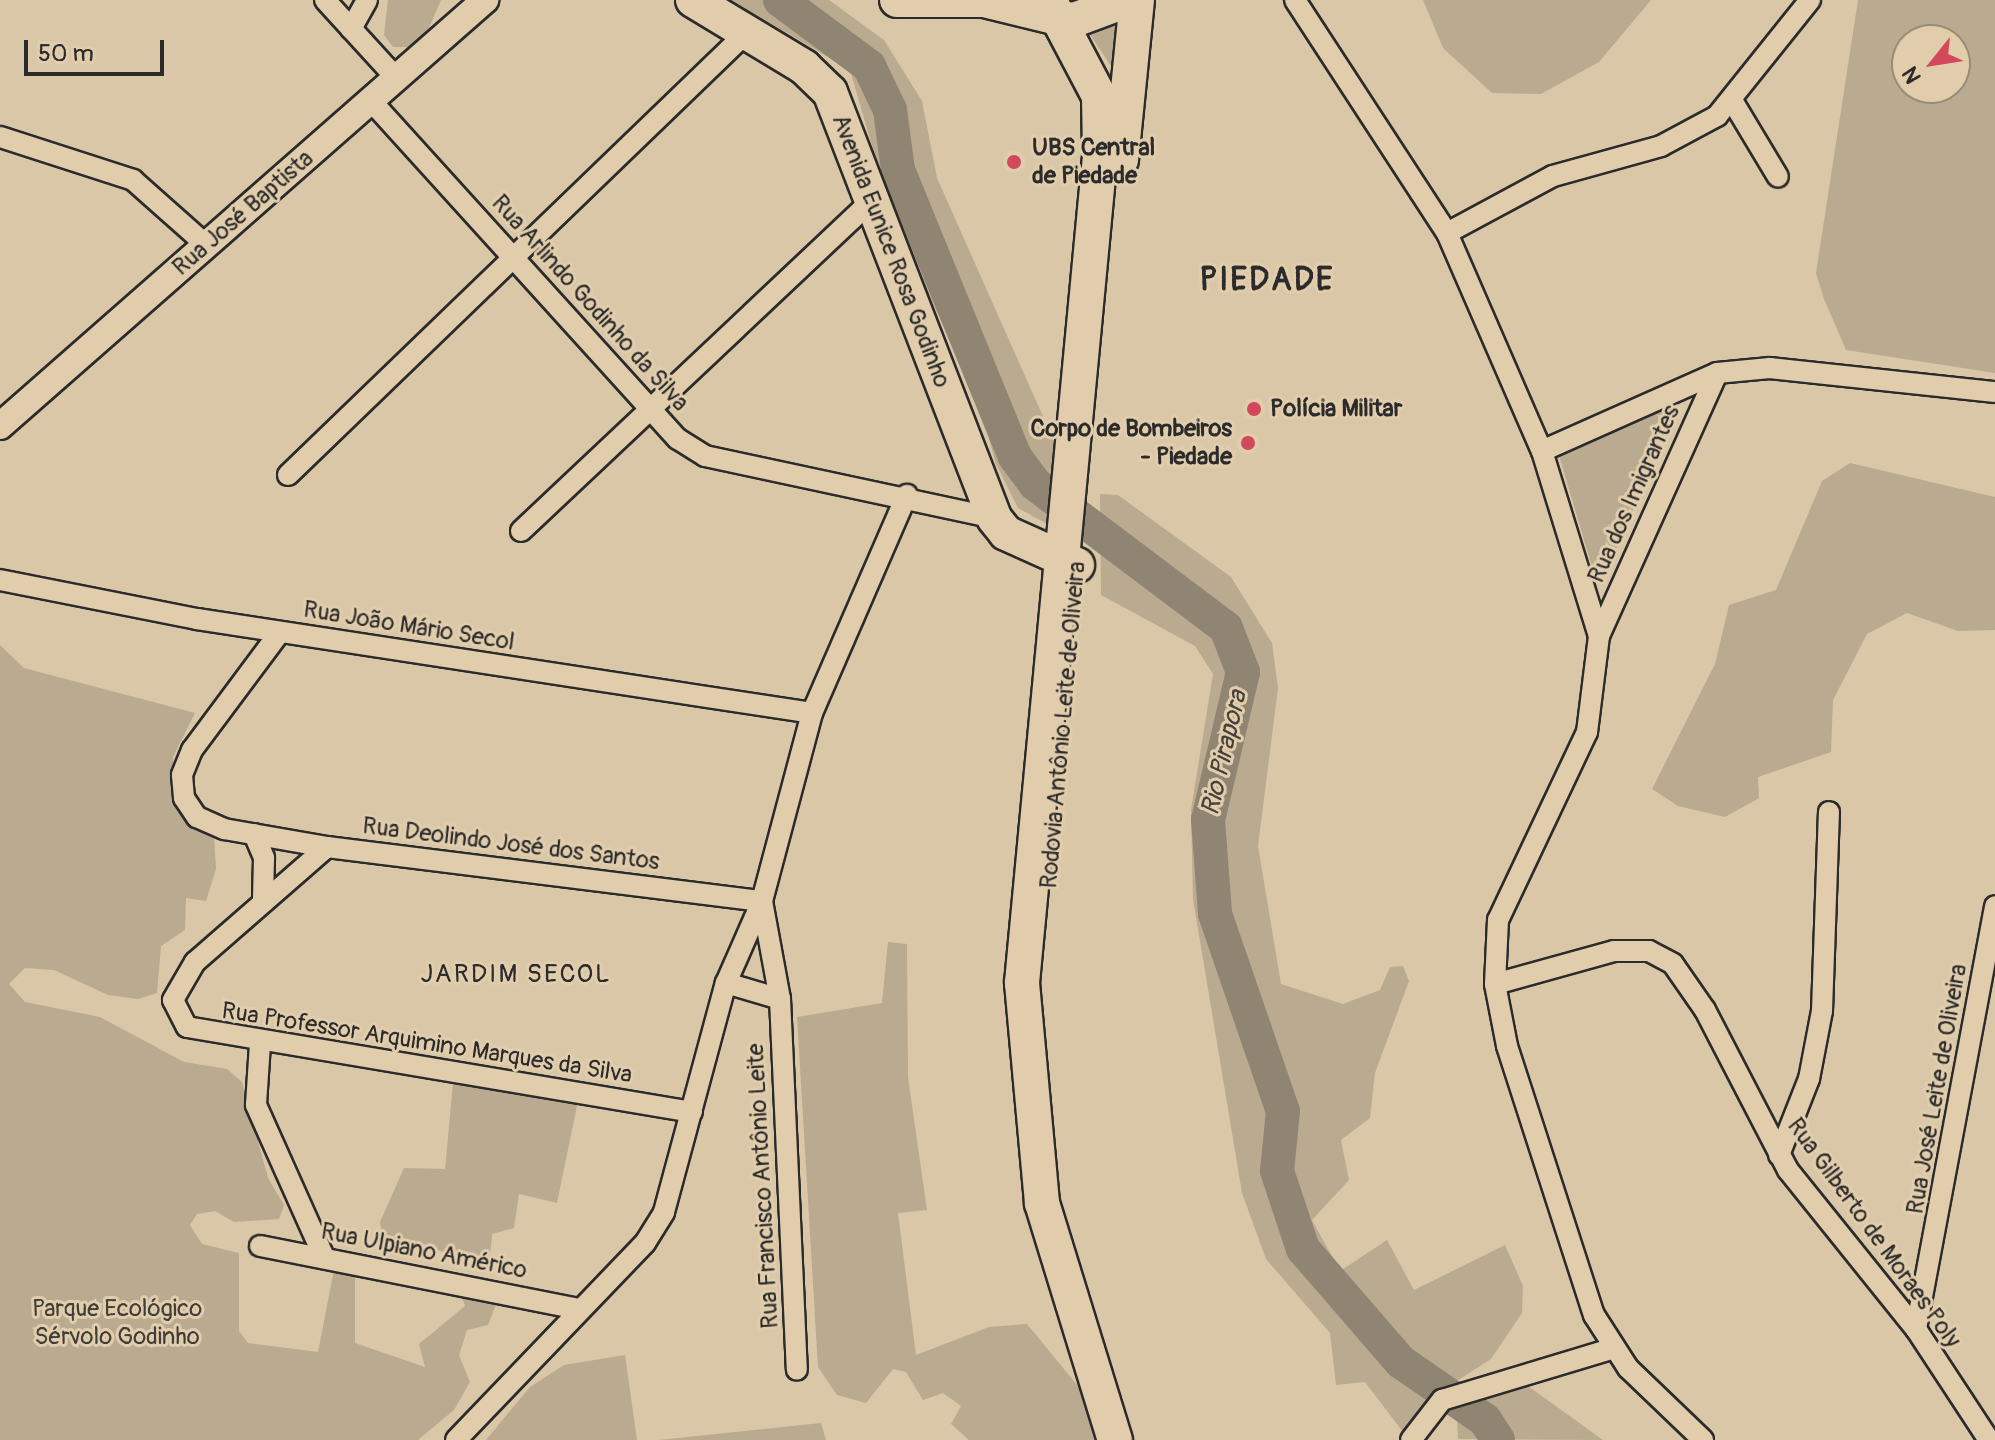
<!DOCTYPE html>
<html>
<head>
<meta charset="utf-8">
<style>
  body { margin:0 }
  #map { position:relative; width:1995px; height:1440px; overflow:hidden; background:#dac7a7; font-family:Pangolin,sans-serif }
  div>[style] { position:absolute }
  .green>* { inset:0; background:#baaa90 }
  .river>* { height:34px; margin:-17px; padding:0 17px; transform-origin:17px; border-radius:17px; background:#908472 }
  .roads { filter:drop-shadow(2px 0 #2b2b2b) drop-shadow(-2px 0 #2b2b2b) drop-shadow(0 2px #2b2b2b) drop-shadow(0 -2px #2b2b2b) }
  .minor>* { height:20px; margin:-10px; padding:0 10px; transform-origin:10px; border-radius:10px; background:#e1cdac }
  .tertiary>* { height:26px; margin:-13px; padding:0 13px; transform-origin:13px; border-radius:13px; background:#e1cdac }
  .primary>* { height:34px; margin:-17px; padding:0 17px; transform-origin:17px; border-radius:17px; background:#e1cdac }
  .dots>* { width:22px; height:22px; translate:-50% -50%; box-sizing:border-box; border:4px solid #e1cdac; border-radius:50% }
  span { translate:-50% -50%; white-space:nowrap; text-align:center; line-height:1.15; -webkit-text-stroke:6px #e1cdac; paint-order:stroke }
  .poi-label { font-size:24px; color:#2b2b2b; font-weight:700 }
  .left { translate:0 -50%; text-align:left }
  .right { translate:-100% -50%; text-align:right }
  .street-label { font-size:24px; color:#2b2b2b }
  .park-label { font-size:24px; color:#403e3a }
  .water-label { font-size:26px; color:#44413d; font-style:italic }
  .neighbourhood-label { font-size:26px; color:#2b2b2b; letter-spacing:2px }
  .district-label { font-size:32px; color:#2b2b2b; font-weight:700; letter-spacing:2px }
  .north { position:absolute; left:1891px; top:24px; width:80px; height:80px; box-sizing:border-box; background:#e1cdac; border:2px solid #988c78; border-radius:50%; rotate:240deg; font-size:22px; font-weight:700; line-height:32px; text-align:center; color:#2b2b2b }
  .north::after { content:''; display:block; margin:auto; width:28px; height:36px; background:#d1495b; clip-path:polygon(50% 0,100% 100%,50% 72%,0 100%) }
  .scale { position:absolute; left:24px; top:40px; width:140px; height:36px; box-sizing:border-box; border:4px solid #2b2b2b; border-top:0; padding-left:10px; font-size:24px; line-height:28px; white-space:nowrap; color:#2b2b2b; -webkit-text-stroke:6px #e1cdac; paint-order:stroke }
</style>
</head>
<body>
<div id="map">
  <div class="green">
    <div style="clip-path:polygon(388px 0,441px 0,425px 37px,407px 47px,393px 47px,384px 35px)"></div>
    <div style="clip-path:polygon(731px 0,829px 0,884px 40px,922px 101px,937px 178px,1057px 448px,1047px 524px,1018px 508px,996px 464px,980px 406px,892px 215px,850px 70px)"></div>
    <div style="clip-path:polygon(1423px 0,1651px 0,1599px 62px,1541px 94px,1492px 93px,1443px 48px)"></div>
    <div style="clip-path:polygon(evenodd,1858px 0,1995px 0,1995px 373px,1846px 350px,1824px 299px,1816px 273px,1858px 0,1907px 40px,1955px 40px,1955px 88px,1907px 88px,1907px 40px)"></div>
    <div style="clip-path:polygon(1126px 10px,1117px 75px,1083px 24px)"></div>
    <div style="clip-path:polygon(1663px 400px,1669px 408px,1659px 448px,1609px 566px,1595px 577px,1558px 452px)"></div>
    <div style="clip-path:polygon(1850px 463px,1995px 497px,1995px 630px,1958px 631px,1907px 613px,1867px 634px,1833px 700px,1831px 752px,1758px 777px,1759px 798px,1725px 817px,1678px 806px,1652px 789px,1715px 664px,1729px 605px,1776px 590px,1822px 481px)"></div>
    <div style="clip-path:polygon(1100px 494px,1118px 495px,1231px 577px,1272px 643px,1278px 688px,1258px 846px,1281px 984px,1343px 1004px,1380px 990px,1390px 967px,1403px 966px,1409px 981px,1375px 1073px,1370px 1118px,1341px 1140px,1349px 1180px,1312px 1220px,1340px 1271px,1387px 1240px,1414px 1290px,1505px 1245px,1523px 1286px,1522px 1313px,1491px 1359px,1430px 1398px,1403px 1432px,1365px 1382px,1336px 1385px,1330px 1333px,1266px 1259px,1242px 1193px,1193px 899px,1191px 810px,1213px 674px,1195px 646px,1101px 595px)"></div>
    <div style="clip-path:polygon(0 645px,24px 668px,195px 713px,173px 757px,175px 802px,195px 827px,214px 837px,216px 869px,206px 901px,186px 898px,185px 930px,161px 946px,157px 993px,138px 999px,108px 995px,54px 970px,25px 968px,9px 984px,25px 1002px,100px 1017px,184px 1062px,227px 1069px,242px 1082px,268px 1178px,284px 1205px,279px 1219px,234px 1222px,215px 1211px,197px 1214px,190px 1225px,202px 1244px,239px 1253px,239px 1331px,248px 1343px,318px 1352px,334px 1270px,355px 1271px,355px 1343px,425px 1367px,419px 1344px,465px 1306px,459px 1288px,499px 1297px,488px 1325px,467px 1330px,459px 1355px,470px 1382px,454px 1410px,418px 1440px,0 1440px)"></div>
    <div style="clip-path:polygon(888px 942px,907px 944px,908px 1077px,927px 1210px,898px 1213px,916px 1355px,989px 1327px,1027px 1324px,1082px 1391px,1101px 1440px,969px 1440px,951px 1424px,961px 1406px,943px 1393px,923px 1400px,906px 1372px,893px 1369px,866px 1403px,837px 1395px,818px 1367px,797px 1017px,882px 1003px)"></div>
    <div style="clip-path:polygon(453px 1083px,578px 1101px,557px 1203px,519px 1194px,514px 1228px,492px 1234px,490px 1258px,383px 1243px,380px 1222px,404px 1168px,445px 1169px)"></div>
    <div style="clip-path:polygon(625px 1355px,637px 1440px,486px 1440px,530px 1387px,564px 1365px)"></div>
    <div style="clip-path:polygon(1528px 1386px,1603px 1440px,1458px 1439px,1457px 1417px,1468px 1402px)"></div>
    <div style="clip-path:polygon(821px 1423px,826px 1440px,659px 1440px)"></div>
  </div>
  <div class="river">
    <div style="left:780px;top:0;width:111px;rotate:36.6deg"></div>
    <div style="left:869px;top:66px;width:49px;rotate:64.5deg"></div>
    <div style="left:890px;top:110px;width:61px;rotate:82.4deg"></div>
    <div style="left:898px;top:170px;width:310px;rotate:67.8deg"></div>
    <div style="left:1015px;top:457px;width:34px;rotate:53deg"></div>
    <div style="left:1035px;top:484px;width:239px;rotate:37deg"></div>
    <div style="left:1226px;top:628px;width:47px;rotate:68.9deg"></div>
    <div style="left:1243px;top:672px;width:152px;rotate:103.3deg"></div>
    <div style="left:1208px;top:820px;width:94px;rotate:85.7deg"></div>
    <div style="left:1215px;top:914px;width:208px;rotate:71deg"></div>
    <div style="left:1283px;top:1111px;width:60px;rotate:95.7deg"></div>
    <div style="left:1277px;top:1171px;width:82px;rotate:71.6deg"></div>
    <div style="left:1303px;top:1249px;width:150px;rotate:49.1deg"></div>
    <div style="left:1401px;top:1362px;width:102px;rotate:34.6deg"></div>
    <div style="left:1485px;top:1420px;width:24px;rotate:57deg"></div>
  </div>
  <div class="roads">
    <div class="minor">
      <div style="left:325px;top:0;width:108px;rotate:47.6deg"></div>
      <div style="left:1295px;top:0;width:278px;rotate:56.9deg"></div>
      <div style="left:1447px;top:233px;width:238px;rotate:66.5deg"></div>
      <div style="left:1542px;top:451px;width:194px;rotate:72.9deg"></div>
      <div style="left:1599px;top:636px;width:97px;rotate:97.1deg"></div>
      <div style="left:1587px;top:732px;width:208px;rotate:115.3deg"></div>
      <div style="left:1498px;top:920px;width:64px;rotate:92.7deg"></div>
      <div style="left:1495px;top:984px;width:63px;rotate:79deg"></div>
      <div style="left:1507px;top:1046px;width:283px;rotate:72.1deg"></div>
      <div style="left:1594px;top:1315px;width:63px;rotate:57.3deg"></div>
      <div style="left:1628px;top:1368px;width:104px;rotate:43.8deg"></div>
      <div style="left:351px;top:29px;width:33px;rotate:-61deg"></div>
      <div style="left:372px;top:102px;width:455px;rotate:47.8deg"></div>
      <div style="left:678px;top:439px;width:32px;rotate:32deg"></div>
      <div style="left:705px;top:456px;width:296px;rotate:12.1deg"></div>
      <div style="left:1733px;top:102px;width:87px;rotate:59deg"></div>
      <div style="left:0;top:137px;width:140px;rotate:17.9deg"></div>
      <div style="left:133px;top:180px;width:96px;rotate:41.6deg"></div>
      <div style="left:1447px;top:233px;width:120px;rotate:-28.3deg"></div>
      <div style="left:1553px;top:176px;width:112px;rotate:-15.5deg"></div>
      <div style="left:1661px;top:146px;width:64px;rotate:-28.2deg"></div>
      <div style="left:1717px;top:116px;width:149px;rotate:-51.3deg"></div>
      <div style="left:1542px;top:451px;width:192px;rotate:-24deg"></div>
      <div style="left:1717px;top:373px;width:53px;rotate:-5.4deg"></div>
      <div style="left:1770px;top:368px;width:226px;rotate:6.1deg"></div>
      <div style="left:288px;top:475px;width:636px;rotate:-43.98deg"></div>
      <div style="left:521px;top:531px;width:477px;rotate:-43.3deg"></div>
      <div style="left:0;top:580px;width:201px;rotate:11.2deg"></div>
      <div style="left:197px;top:619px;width:622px;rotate:8.69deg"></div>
      <div style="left:280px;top:632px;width:147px;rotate:126.7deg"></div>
      <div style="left:192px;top:750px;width:27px;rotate:112deg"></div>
      <div style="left:182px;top:775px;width:23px;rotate:85deg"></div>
      <div style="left:184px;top:798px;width:23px;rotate:56deg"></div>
      <div style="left:197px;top:817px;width:30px;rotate:24deg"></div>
      <div style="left:224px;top:829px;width:105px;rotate:9.9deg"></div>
      <div style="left:327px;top:847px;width:438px;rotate:7.1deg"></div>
      <div style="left:762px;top:901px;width:100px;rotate:79.6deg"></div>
      <div style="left:780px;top:999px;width:371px;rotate:87.4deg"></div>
      <div style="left:1599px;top:636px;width:288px;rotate:-65.8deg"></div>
      <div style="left:254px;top:834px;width:26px;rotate:67deg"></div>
      <div style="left:264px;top:858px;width:40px;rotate:91.4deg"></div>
      <div style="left:327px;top:847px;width:175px;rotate:138.9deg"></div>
      <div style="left:195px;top:962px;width:44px;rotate:120.1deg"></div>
      <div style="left:173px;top:1000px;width:30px;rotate:63deg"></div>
      <div style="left:187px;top:1027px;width:512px;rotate:9.55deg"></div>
      <div style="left:726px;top:983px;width:56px;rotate:16.5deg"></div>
      <div style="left:1495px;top:984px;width:123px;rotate:-15.5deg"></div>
      <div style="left:1614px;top:951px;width:35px"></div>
      <div style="left:1649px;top:951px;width:27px;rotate:28deg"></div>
      <div style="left:1673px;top:964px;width:56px;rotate:55.2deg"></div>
      <div style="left:1705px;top:1010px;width:180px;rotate:62.6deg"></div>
      <div style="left:1788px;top:1170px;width:204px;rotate:51.2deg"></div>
      <div style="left:1916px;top:1329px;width:133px;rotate:56.7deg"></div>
      <div style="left:260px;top:1044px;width:61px;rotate:93.8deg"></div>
      <div style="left:256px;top:1105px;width:167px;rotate:65.9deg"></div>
      <div style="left:1779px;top:1155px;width:82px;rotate:-68.5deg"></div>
      <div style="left:1809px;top:1079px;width:69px;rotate:-79.2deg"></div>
      <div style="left:1822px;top:1011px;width:199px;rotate:-88deg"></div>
      <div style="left:260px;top:1246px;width:323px;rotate:11.2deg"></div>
      <div style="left:1916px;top:1329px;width:430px;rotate:-79.4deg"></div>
      <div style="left:456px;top:1440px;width:273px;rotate:-46.2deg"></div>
      <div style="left:645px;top:1243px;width:36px;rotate:-58deg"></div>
      <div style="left:664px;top:1212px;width:237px;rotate:-74.9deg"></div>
      <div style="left:726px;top:983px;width:90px;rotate:-66.3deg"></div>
      <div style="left:762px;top:901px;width:195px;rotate:-75.1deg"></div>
      <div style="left:812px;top:713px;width:238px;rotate:-66.5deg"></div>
      <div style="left:1411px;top:1440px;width:51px;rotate:-52.2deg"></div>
      <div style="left:1442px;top:1400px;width:177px;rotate:-16.8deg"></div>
    </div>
    <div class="tertiary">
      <div style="left:0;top:426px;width:646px;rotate:-41.29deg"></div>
    </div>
    <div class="primary">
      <div style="left:693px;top:0;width:130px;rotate:31.1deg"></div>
      <div style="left:804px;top:67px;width:36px;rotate:44deg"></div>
      <div style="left:830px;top:92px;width:456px;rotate:68.9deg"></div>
      <div style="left:994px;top:518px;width:19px;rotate:51deg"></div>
      <div style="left:1006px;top:533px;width:78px;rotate:24.3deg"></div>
      <div style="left:897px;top:0;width:87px"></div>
      <div style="left:984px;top:0;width:76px;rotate:13.7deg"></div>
      <div style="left:1058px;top:18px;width:88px;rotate:62.3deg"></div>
      <div style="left:1099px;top:96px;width:60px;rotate:89deg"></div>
      <div style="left:1100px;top:156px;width:831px;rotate:95.39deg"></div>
      <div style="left:1022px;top:983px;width:221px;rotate:84.8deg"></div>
      <div style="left:1042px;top:1203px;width:248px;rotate:72.9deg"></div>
      <div style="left:1052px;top:4px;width:15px;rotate:67deg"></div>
      <div style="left:1058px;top:18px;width:16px;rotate:7deg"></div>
      <div style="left:1074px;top:20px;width:58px;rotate:-20.3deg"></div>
      <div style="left:1121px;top:160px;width:161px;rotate:-84.3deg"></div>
    </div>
  </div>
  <div class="dots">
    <div style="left:1014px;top:162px;background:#d1495b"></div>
    <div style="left:1254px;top:409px;background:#d1495b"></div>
    <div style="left:1248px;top:443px;background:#d1495b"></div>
  </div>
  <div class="poi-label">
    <span class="left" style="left:1032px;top:162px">UBS Central<br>de Piedade</span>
    <span class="left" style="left:1270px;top:409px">Polícia Militar</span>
    <span class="right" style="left:1232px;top:443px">Corpo de Bombeiros<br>- Piedade</span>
  </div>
  <div class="street-label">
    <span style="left:243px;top:213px;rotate:-41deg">Rua José Baptista</span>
    <span style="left:891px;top:251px;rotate:69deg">Avenida Eunice Rosa Godinho</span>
    <span style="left:590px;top:303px;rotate:48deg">Rua Arlindo Godinho da Silva</span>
    <span style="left:1634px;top:494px;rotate:-66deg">Rua dos Imigrantes</span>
    <span style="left:409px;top:626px;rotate:9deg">Rua João Mário Secol</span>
    <span style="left:1063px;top:725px;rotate:-85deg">Rodovia Antônio Leite de Oliveira</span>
    <span style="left:511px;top:844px;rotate:7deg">Rua Deolindo José dos Santos</span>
    <span style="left:427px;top:1043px;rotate:9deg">Rua Professor Arquimino Marques da Silva</span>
    <span style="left:1937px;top:1089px;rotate:-80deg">Rua José Leite de Oliveira</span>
    <span style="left:763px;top:1186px;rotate:-93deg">Rua Francisco Antônio Leite</span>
    <span style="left:1874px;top:1233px;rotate:54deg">Rua Gilberto de Moraes Poly</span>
    <span style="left:424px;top:1251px;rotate:11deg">Rua Ulpiano Américo</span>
  </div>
  <div class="park-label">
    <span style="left:117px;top:1323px">Parque Ecológico<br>Sérvolo Godinho</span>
  </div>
  <div class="water-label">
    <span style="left:1225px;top:753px;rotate:-77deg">Rio Pirapora</span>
  </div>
  <div class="neighbourhood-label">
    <span style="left:516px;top:975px">JARDIM SECOL</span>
  </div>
  <div class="district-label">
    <span style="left:1267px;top:280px">PIEDADE</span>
  </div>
  <div class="north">N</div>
  <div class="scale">50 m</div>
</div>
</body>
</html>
